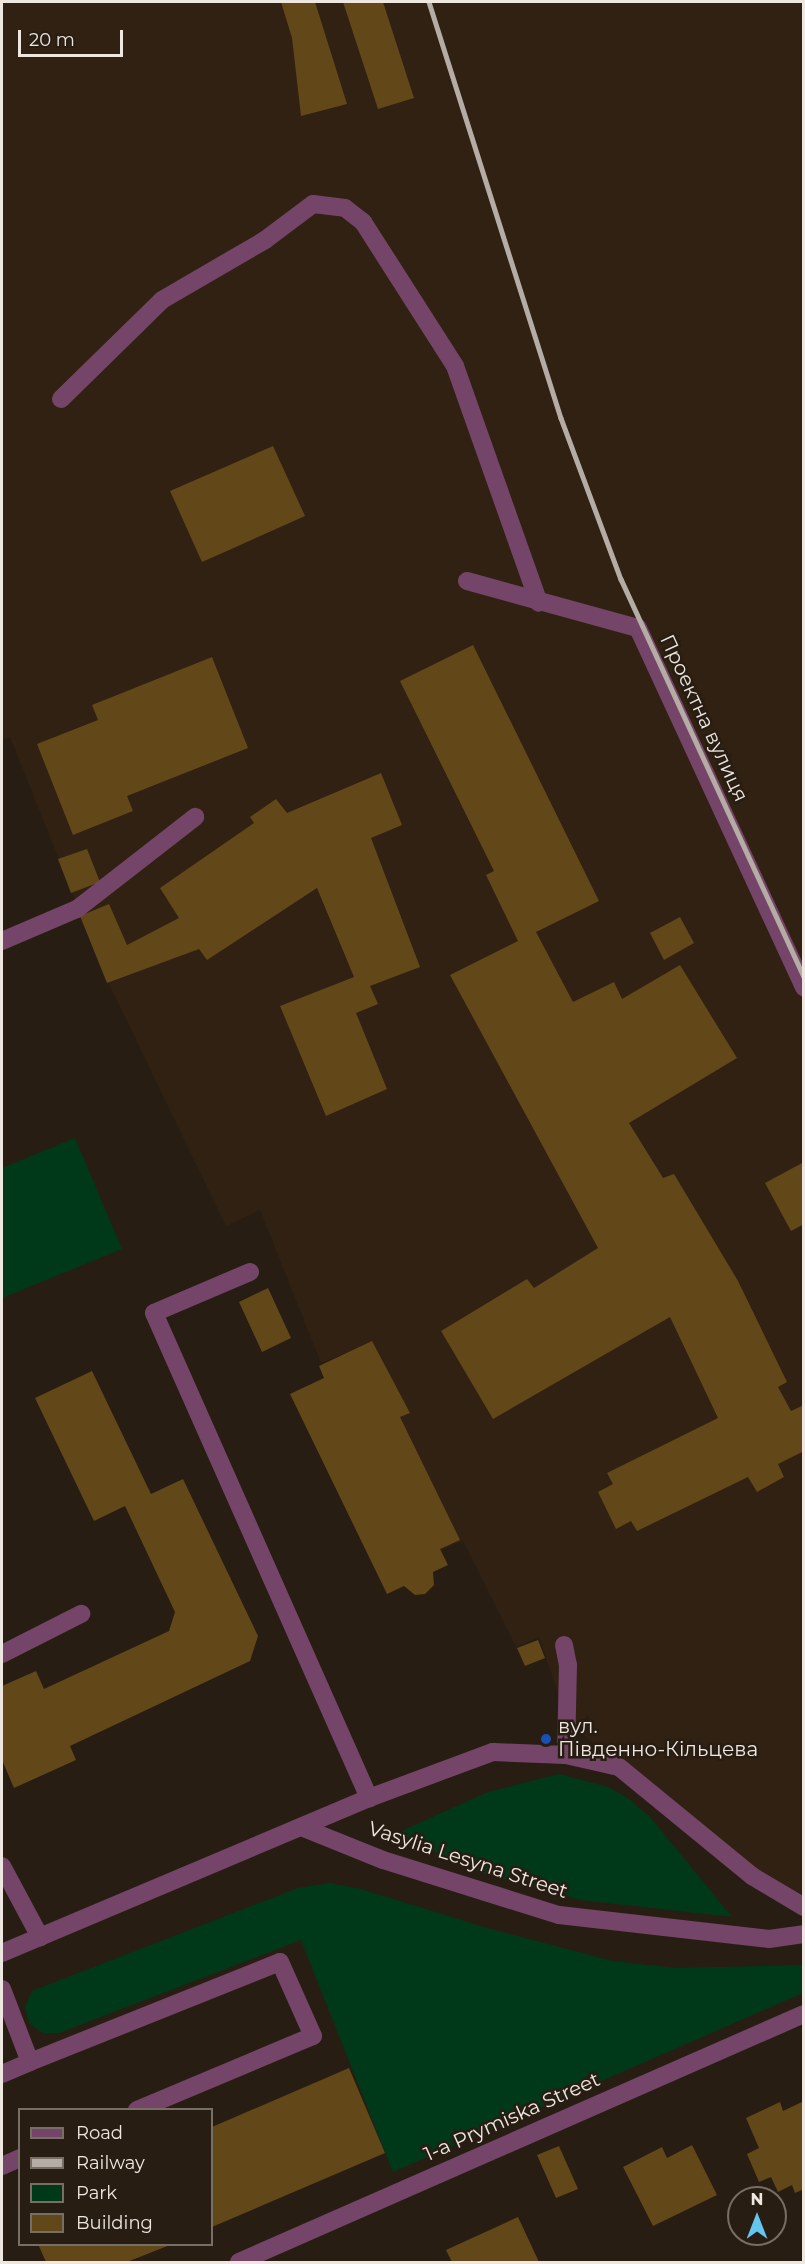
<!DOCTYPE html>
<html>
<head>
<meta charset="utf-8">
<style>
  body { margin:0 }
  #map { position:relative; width:805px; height:2264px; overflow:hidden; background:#281d13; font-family:Montserrat,sans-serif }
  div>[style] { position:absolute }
  .built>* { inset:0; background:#312112 }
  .green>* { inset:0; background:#00391a }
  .building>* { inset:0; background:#624719 }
  .minor>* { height:18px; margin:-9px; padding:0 9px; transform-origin:9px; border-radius:9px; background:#744568 }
  .rail>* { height:4.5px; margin:-2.25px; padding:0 2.25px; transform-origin:2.25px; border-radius:2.25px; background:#b5ada5 }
  .dots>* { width:16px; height:16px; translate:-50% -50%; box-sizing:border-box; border:3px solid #281d13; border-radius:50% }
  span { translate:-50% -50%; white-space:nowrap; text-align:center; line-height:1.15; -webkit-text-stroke:5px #281d13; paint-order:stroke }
  .street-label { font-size:20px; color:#eee7e0 }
  .poi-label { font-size:20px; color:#eee7e0 }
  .left { translate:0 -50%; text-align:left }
  .frame { position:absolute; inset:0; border:3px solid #eee7e0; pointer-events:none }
  .legend { position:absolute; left:18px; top:2108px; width:195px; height:138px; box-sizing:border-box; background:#281d13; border:2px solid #776e65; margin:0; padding:8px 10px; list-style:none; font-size:18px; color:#eee7e0 }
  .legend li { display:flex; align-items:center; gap:12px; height:30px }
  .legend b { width:30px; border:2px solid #776e65 }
  .north { position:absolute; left:727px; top:2186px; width:60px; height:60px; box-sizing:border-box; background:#281d13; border:2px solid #776e65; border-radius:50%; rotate:0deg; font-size:16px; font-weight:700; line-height:24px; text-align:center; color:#eee7e0 }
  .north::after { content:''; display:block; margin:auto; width:21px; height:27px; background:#64c5ee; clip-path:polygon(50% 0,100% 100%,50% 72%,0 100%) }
  .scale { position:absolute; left:18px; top:30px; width:105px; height:27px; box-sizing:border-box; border:3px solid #eee7e0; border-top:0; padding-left:8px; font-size:18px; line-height:21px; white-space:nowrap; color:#eee7e0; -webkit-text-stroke:4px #281d13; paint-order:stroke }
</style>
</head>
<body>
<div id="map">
  <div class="built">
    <div style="clip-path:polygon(2px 2px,803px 2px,803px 1904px,752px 1874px,568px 1722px,539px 1637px,516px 1647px,463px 1541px,441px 1550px,346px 1353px,321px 1363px,260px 1210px,226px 1226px,109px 984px,10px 737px,2px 741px)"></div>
  </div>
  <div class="green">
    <div style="clip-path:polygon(75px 1138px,122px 1249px,2px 1298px,2px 1168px)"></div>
    <div style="clip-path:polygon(559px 1774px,608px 1787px,628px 1798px,651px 1818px,732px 1917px,581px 1900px,485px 1874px,395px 1834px,488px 1792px)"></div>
    <div style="clip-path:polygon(330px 1883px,361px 1889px,487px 1928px,613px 1961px,675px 1968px,803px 1965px,803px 1993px,393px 2172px,301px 1940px,59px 2033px,43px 2033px,29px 2023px,25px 2007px,32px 1991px,298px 1888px)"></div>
  </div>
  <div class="building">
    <div style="clip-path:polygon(281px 2px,315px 2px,347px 104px,301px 116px,292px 38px)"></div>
    <div style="clip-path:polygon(343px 2px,383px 2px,414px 98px,378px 109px)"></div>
    <div style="clip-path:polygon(273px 446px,305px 516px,202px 562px,170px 491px)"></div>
    <div style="clip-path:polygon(473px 645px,599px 901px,536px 932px,573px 1002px,614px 982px,622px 999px,680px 965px,737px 1058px,629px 1123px,663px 1178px,674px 1174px,738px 1281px,787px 1382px,778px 1387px,791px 1411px,804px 1405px,804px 1451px,778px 1464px,784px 1477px,757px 1492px,748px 1477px,637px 1531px,631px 1521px,616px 1529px,598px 1492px,613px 1484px,607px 1473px,718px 1418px,670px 1317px,493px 1419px,441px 1331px,527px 1279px,534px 1288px,598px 1248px,450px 975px,518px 941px,486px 875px,494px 871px,400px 681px)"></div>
    <div style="clip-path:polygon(212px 657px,248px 748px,127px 796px,133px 811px,73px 835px,37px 744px,98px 720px,92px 705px)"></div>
    <div style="clip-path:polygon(381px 773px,402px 825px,371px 838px,420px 967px,370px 986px,378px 1004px,356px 1013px,387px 1089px,326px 1116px,280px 1006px,354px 977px,317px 888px,207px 960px,199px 949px,107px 983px,80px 916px,109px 904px,127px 945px,179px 918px,160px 888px,254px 823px,250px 817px,276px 799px,287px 813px)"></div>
    <div style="clip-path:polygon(87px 849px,100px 882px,71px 893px,58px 859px)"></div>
    <div style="clip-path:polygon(680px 917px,694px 943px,664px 960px,650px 933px)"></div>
    <div style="clip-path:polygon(804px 1162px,804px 1224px,791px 1231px,765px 1183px)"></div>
    <div style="clip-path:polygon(268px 1288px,291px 1338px,262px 1352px,239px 1302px)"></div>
    <div style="clip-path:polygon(372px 1341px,410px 1413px,400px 1417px,460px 1540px,440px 1549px,448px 1565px,433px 1572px,434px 1585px,425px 1594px,415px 1595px,404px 1586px,387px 1594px,290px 1394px,324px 1378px,319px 1366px)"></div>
    <div style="clip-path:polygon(92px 1371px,151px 1494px,183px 1479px,258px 1636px,250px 1661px,70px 1746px,76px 1760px,14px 1788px,2px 1760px,2px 1686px,36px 1671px,44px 1689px,169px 1631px,175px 1612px,125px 1506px,94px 1521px,35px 1398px)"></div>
    <div style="clip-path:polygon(538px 1640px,545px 1658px,525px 1666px,517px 1648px)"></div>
    <div style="clip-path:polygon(349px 2068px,385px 2153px,212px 2227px,212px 2127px)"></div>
    <div style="clip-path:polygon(804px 2101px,804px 2189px,795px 2193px,792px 2185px,778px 2192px,771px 2177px,759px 2182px,747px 2154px,759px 2148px,746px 2118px,780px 2102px,783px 2111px)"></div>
    <div style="clip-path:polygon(692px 2145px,717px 2195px,653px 2226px,623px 2167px,662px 2147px,667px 2158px)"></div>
    <div style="clip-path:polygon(559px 2146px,578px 2189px,556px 2198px,537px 2155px)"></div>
    <div style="clip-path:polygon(518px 2217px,539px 2262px,452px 2262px,446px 2250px)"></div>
    <div style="clip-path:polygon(38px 2244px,170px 2244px,170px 2245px,127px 2262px,46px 2262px)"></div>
  </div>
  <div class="minor">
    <div style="left:61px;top:399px;width:141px;rotate:-44.4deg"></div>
    <div style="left:162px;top:300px;width:119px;rotate:-30.2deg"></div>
    <div style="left:265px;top:240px;width:60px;rotate:-36.9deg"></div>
    <div style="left:313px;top:204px;width:32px;rotate:7deg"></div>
    <div style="left:345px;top:208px;width:23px;rotate:38deg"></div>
    <div style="left:363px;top:222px;width:171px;rotate:57.4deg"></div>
    <div style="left:455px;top:366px;width:251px;rotate:70.5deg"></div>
    <div style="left:467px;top:581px;width:177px;rotate:15.4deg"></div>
    <div style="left:638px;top:628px;width:396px;rotate:65.2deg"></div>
    <div style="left:2px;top:941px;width:82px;rotate:-23.1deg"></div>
    <div style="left:77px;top:909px;width:150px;rotate:-37.9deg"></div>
    <div style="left:250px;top:1272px;width:104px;rotate:156.9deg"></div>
    <div style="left:154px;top:1313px;width:531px;rotate:66.09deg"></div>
    <div style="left:564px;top:1645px;width:20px;rotate:79deg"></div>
    <div style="left:568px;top:1665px;width:90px;rotate:91.3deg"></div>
    <div style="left:2px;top:1654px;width:89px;rotate:-26.9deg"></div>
    <div style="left:301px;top:1827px;width:88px;rotate:21.9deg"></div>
    <div style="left:383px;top:1860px;width:184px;rotate:17.4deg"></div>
    <div style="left:559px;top:1915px;width:211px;rotate:6.5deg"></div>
    <div style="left:769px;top:1939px;width:35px;rotate:-8deg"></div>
    <div style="left:2px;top:1866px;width:81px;rotate:61.8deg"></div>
    <div style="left:2px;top:1953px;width:398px;rotate:-22.9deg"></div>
    <div style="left:369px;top:1798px;width:132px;rotate:-20.4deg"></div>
    <div style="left:493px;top:1752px;width:73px;rotate:2.4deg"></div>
    <div style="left:566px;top:1755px;width:54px;rotate:12.8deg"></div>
    <div style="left:619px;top:1767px;width:172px;rotate:39.3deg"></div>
    <div style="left:752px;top:1876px;width:61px;rotate:30.8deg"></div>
    <div style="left:2px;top:1989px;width:78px;rotate:69deg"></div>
    <div style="left:30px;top:2062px;width:269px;rotate:-21.8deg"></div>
    <div style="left:280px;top:1962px;width:81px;rotate:66deg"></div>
    <div style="left:313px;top:2036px;width:191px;rotate:157.2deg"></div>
    <div style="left:2px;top:2074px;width:30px;rotate:-23deg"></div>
    <div style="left:2px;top:2166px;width:20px;rotate:-24deg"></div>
    <div style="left:239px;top:2262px;width:617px;rotate:-23.7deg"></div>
  </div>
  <div class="rail">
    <div style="left:429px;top:2px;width:436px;rotate:72.4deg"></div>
    <div style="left:561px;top:418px;width:172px;rotate:69.6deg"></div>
    <div style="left:621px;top:579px;width:438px;rotate:65.3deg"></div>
  </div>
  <div class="dots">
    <div style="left:546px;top:1739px;background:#1a4fb4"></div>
  </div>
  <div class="street-label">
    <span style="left:704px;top:718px;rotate:65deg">Проектна вулиця</span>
    <span style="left:468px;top:1860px;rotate:18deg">Vasylia Lesyna Street</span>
    <span style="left:512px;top:2117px;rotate:-24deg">1-a Prymiska Street</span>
  </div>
  <div class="poi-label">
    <span class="left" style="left:558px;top:1738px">вул.<br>Південно-Кільцева</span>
  </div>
  <div class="frame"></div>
  <ul class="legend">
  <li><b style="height:8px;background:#744568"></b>Road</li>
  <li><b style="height:8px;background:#b5ada5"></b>Railway</li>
  <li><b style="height:16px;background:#00391a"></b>Park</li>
  <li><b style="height:16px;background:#624719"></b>Building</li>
  </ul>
  <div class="north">N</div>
  <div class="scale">20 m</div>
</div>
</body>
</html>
